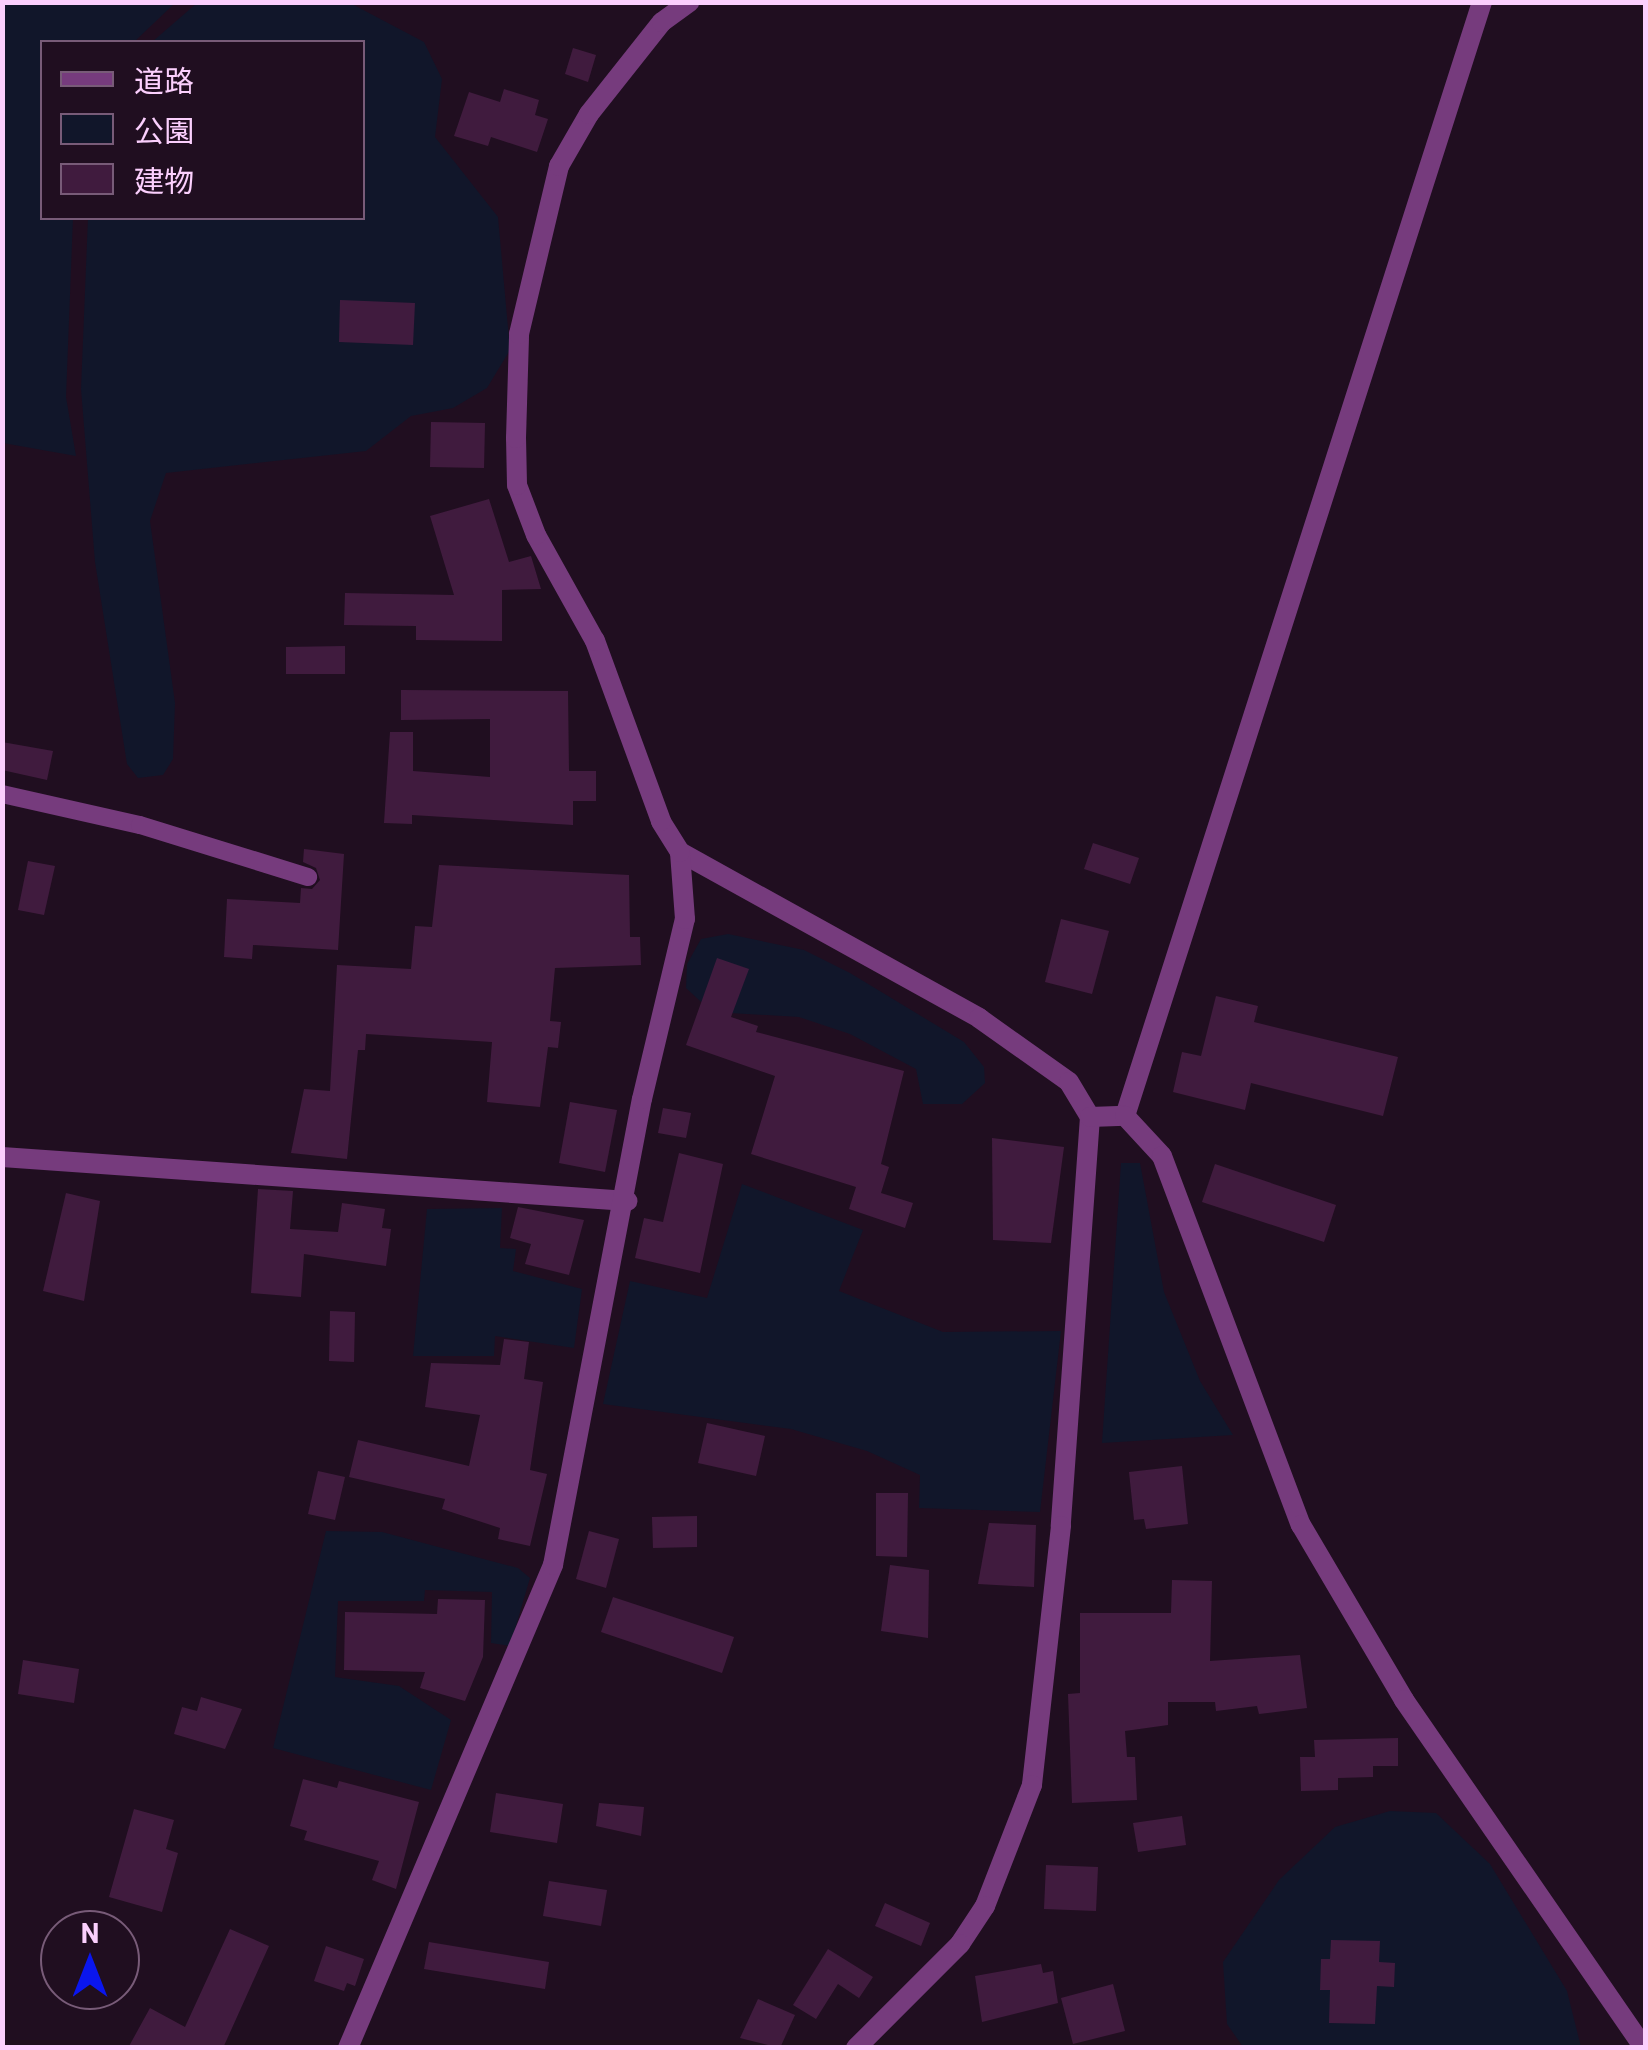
<!DOCTYPE html>
<html>
<head>
<meta charset="utf-8">
<style>
  body { margin:0 }
  #map { position:relative; width:1648px; height:2050px; overflow:hidden; background:#200e20; font-family:Barlow,"Noto Sans JP",sans-serif }
  div>[style] { position:absolute }
  .green>* { inset:0; background:#11162a }
  .building>* { inset:0; background:#401b3e }
  .lane>* { height:18px; margin:-9px; padding:0 9px; transform-origin:9px; border-radius:9px; background:#763b7d }
  .street>* { height:20px; margin:-10px; padding:0 10px; transform-origin:10px; border-radius:10px; background:#763b7d }
  span { translate:-50% -50%; white-space:nowrap; text-align:center; line-height:1.15; -webkit-text-stroke:9px #200e20; paint-order:stroke }
  .frame { position:absolute; inset:0; border:5px solid #fbcffd; pointer-events:none }
  .legend { position:absolute; left:40px; top:40px; width:325px; height:180px; box-sizing:border-box; background:#200e20; border:2px solid #785b78; margin:0; padding:12px 18px; list-style:none; font-size:30px; color:#fbcffd }
  .legend li { display:flex; align-items:center; gap:20px; height:50px }
  .legend b { width:50px; border:2px solid #785b78 }
  .north { position:absolute; left:40px; top:1910px; width:100px; height:100px; box-sizing:border-box; background:#200e20; border:2px solid #785b78; border-radius:50%; rotate:0deg; font-size:28px; font-weight:700; line-height:40px; text-align:center; color:#fbcffd }
  .north::after { content:''; display:block; margin:auto; width:35px; height:45px; background:#0a16ee; clip-path:polygon(50% 0,100% 100%,50% 72%,0 100%) }
</style>
</head>
<body>
<div id="map">
  <div class="green">
    <div style="clip-path:polygon(2px 3px,175px 3px,134px 42px,42px 42px,42px 218px,73px 218px,66px 397px,76px 456px,3px 443px)"></div>
    <div style="clip-path:polygon(197px 3px,350px 3px,424px 42px,442px 79px,435px 137px,498px 217px,510px 350px,487px 388px,453px 408px,411px 416px,366px 451px,166px 473px,150px 521px,175px 703px,173px 759px,163px 775px,138px 778px,127px 764px,95px 562px,81px 389px,88px 218px,362px 218px,362px 42px,152px 42px)"></div>
    <div style="clip-path:polygon(728px 934px,804px 950px,850px 973px,964px 1042px,984px 1067px,985px 1083px,962px 1104px,923px 1104px,916px 1069px,850px 1034px,799px 1017px,712px 1012px,686px 988px,687px 964px,701px 939px)"></div>
    <div style="clip-path:polygon(1121px 1163px,1140px 1163px,1164px 1292px,1200px 1381px,1233px 1435px,1102px 1443px)"></div>
    <div style="clip-path:polygon(742px 1184px,863px 1230px,839px 1291px,943px 1332px,1061px 1331px,1040px 1512px,919px 1508px,920px 1475px,867px 1451px,791px 1429px,603px 1404px,630px 1281px,707px 1298px)"></div>
    <div style="clip-path:polygon(502px 1208px,500px 1248px,516px 1249px,513px 1271px,582px 1289px,574px 1348px,495px 1336px,494px 1356px,413px 1356px,427px 1209px)"></div>
    <div style="clip-path:polygon(326px 1531px,382px 1532px,518px 1568px,530px 1578px,510px 1646px,491px 1643px,492px 1592px,425px 1590px,424px 1601px,338px 1601px,335px 1677px,399px 1686px,451px 1720px,431px 1790px,273px 1748px)"></div>
    <div style="clip-path:polygon(1390px 1811px,1436px 1813px,1490px 1864px,1567px 1991px,1581px 2047px,1243px 2047px,1227px 2024px,1223px 1962px,1279px 1880px,1335px 1827px)"></div>
  </div>
  <div class="building">
    <div style="clip-path:polygon(573px 48px,596px 55px,588px 82px,565px 74px)"></div>
    <div style="clip-path:polygon(504px 89px,539px 100px,535px 115px,548px 119px,537px 152px,491px 137px,488px 146px,454px 136px,469px 92px,500px 102px)"></div>
    <div style="clip-path:polygon(340px 300px,415px 303px,413px 345px,339px 342px)"></div>
    <div style="clip-path:polygon(431px 422px,485px 423px,484px 468px,430px 467px)"></div>
    <div style="clip-path:polygon(489px 499px,509px 562px,531px 556px,541px 589px,502px 590px,502px 641px,416px 640px,416px 626px,344px 625px,345px 593px,454px 595px,430px 516px)"></div>
    <div style="clip-path:polygon(345px 646px,345px 674px,286px 674px,286px 647px)"></div>
    <div style="clip-path:polygon(401px 690px,568px 691px,569px 771px,596px 771px,596px 801px,573px 801px,573px 825px,412px 815px,412px 824px,384px 823px,390px 732px,413px 732px,413px 771px,490px 777px,490px 719px,401px 720px)"></div>
    <div style="clip-path:polygon(2px 742px,53px 751px,47px 780px,2px 770px)"></div>
    <div style="clip-path:polygon(1093px 843px,1139px 858px,1130px 884px,1084px 869px)"></div>
    <div style="clip-path:polygon(304px 849px,344px 854px,338px 950px,253px 945px,252px 959px,224px 957px,227px 899px,300px 903px,301px 888px,312px 889px,320px 880px,316px 868px,303px 862px)"></div>
    <div style="clip-path:polygon(28px 861px,55px 866px,44px 915px,18px 910px)"></div>
    <div style="clip-path:polygon(439px 865px,629px 875px,630px 937px,640px 937px,641px 965px,555px 968px,550px 1021px,561px 1022px,558px 1048px,548px 1047px,540px 1107px,487px 1102px,492px 1042px,366px 1034px,365px 1050px,358px 1050px,347px 1159px,291px 1153px,304px 1089px,330px 1091px,337px 965px,411px 969px,415px 926px,432px 927px)"></div>
    <div style="clip-path:polygon(1061px 919px,1109px 931px,1092px 994px,1045px 982px)"></div>
    <div style="clip-path:polygon(717px 958px,749px 969px,731px 1017px,758px 1026px,756px 1032px,904px 1071px,881px 1164px,889px 1167px,881px 1193px,913px 1203px,905px 1228px,849px 1209px,856px 1187px,751px 1154px,775px 1076px,686px 1045px)"></div>
    <div style="clip-path:polygon(1216px 996px,1258px 1006px,1254px 1022px,1398px 1057px,1383px 1116px,1251px 1083px,1245px 1110px,1173px 1092px,1182px 1052px,1201px 1056px)"></div>
    <div style="clip-path:polygon(570px 1102px,617px 1110px,605px 1172px,559px 1163px)"></div>
    <div style="clip-path:polygon(663px 1108px,691px 1113px,686px 1138px,658px 1133px)"></div>
    <div style="clip-path:polygon(992px 1138px,1064px 1147px,1051px 1243px,993px 1240px)"></div>
    <div style="clip-path:polygon(679px 1153px,723px 1164px,700px 1273px,635px 1258px,644px 1218px,663px 1222px)"></div>
    <div style="clip-path:polygon(1215px 1164px,1336px 1205px,1324px 1242px,1202px 1202px)"></div>
    <div style="clip-path:polygon(258px 1189px,293px 1191px,290px 1229px,338px 1232px,342px 1203px,385px 1209px,382px 1228px,391px 1229px,386px 1266px,304px 1254px,301px 1297px,251px 1293px)"></div>
    <div style="clip-path:polygon(66px 1193px,100px 1201px,84px 1301px,43px 1291px)"></div>
    <div style="clip-path:polygon(518px 1207px,584px 1220px,569px 1275px,525px 1264px,531px 1244px,510px 1238px)"></div>
    <div style="clip-path:polygon(330px 1311px,355px 1312px,354px 1362px,329px 1361px)"></div>
    <div style="clip-path:polygon(504px 1339px,529px 1342px,524px 1379px,543px 1382px,530px 1470px,547px 1474px,530px 1546px,498px 1539px,500px 1528px,442px 1509px,445px 1499px,349px 1477px,358px 1440px,469px 1466px,480px 1415px,425px 1407px,431px 1363px,500px 1365px)"></div>
    <div style="clip-path:polygon(707px 1423px,765px 1436px,756px 1476px,698px 1463px)"></div>
    <div style="clip-path:polygon(1182px 1466px,1188px 1524px,1146px 1529px,1144px 1519px,1134px 1520px,1129px 1472px)"></div>
    <div style="clip-path:polygon(318px 1471px,345px 1477px,335px 1520px,308px 1514px)"></div>
    <div style="clip-path:polygon(876px 1493px,908px 1493px,907px 1557px,876px 1556px)"></div>
    <div style="clip-path:polygon(697px 1516px,697px 1547px,653px 1548px,652px 1517px)"></div>
    <div style="clip-path:polygon(989px 1523px,1036px 1525px,1034px 1587px,978px 1584px)"></div>
    <div style="clip-path:polygon(589px 1531px,619px 1539px,606px 1588px,576px 1579px)"></div>
    <div style="clip-path:polygon(890px 1565px,929px 1570px,928px 1638px,881px 1631px)"></div>
    <div style="clip-path:polygon(1172px 1580px,1212px 1581px,1210px 1661px,1300px 1655px,1307px 1708px,1259px 1714px,1257px 1706px,1216px 1711px,1215px 1702px,1168px 1702px,1168px 1725px,1125px 1731px,1127px 1757px,1135px 1757px,1137px 1800px,1072px 1803px,1068px 1694px,1080px 1693px,1080px 1613px,1171px 1613px)"></div>
    <div style="clip-path:polygon(613px 1597px,734px 1637px,722px 1673px,601px 1632px)"></div>
    <div style="clip-path:polygon(438px 1599px,485px 1600px,483px 1657px,465px 1701px,420px 1688px,425px 1672px,344px 1670px,345px 1612px,437px 1614px)"></div>
    <div style="clip-path:polygon(23px 1660px,79px 1669px,74px 1703px,18px 1694px)"></div>
    <div style="clip-path:polygon(201px 1697px,242px 1709px,225px 1749px,174px 1734px,182px 1707px,197px 1711px)"></div>
    <div style="clip-path:polygon(1398px 1738px,1398px 1766px,1373px 1766px,1373px 1777px,1338px 1778px,1338px 1790px,1301px 1791px,1300px 1757px,1315px 1757px,1314px 1740px)"></div>
    <div style="clip-path:polygon(303px 1779px,337px 1788px,339px 1781px,419px 1802px,396px 1889px,372px 1880px,379px 1861px,304px 1840px,307px 1831px,290px 1826px)"></div>
    <div style="clip-path:polygon(496px 1793px,563px 1804px,557px 1843px,490px 1832px)"></div>
    <div style="clip-path:polygon(599px 1803px,644px 1807px,641px 1836px,596px 1826px)"></div>
    <div style="clip-path:polygon(134px 1809px,174px 1820px,166px 1849px,178px 1853px,162px 1912px,109px 1897px)"></div>
    <div style="clip-path:polygon(1182px 1816px,1186px 1845px,1138px 1852px,1133px 1823px)"></div>
    <div style="clip-path:polygon(1046px 1865px,1098px 1867px,1096px 1911px,1044px 1909px)"></div>
    <div style="clip-path:polygon(549px 1881px,607px 1890px,601px 1926px,543px 1916px)"></div>
    <div style="clip-path:polygon(885px 1903px,930px 1923px,921px 1946px,875px 1926px)"></div>
    <div style="clip-path:polygon(230px 1929px,269px 1946px,223px 2048px,128px 2048px,150px 2008px,185px 2027px)"></div>
    <div style="clip-path:polygon(1331px 1940px,1380px 1941px,1379px 1962px,1395px 1963px,1394px 1987px,1377px 1986px,1375px 2024px,1329px 2023px,1330px 1990px,1320px 1990px,1321px 1959px,1330px 1959px)"></div>
    <div style="clip-path:polygon(429px 1942px,549px 1962px,545px 1989px,424px 1969px)"></div>
    <div style="clip-path:polygon(326px 1946px,364px 1959px,355px 1986px,347px 1983px,344px 1991px,314px 1981px)"></div>
    <div style="clip-path:polygon(828px 1949px,873px 1977px,859px 1998px,838px 1984px,816px 2019px,793px 2005px)"></div>
    <div style="clip-path:polygon(1041px 1964px,1043px 1973px,1053px 1971px,1058px 2003px,982px 2022px,975px 1976px)"></div>
    <div style="clip-path:polygon(1113px 1984px,1125px 2031px,1073px 2044px,1061px 1998px)"></div>
    <div style="clip-path:polygon(758px 1999px,795px 2015px,780px 2048px,740px 2038px)"></div>
  </div>
  <div class="lane">
    <div style="left:2px;top:794px;width:141px;rotate:12.7deg"></div>
    <div style="left:140px;top:825px;width:176px;rotate:17.2deg"></div>
  </div>
  <div class="street">
    <div style="left:680px;top:852px;width:342px;rotate:29deg"></div>
    <div style="left:979px;top:1018px;width:110px;rotate:35.4deg"></div>
    <div style="left:1069px;top:1082px;width:41px;rotate:59deg"></div>
    <div style="left:1090px;top:1117px;width:410px;rotate:94.1deg"></div>
    <div style="left:1061px;top:1526px;width:261px;rotate:96.4deg"></div>
    <div style="left:1032px;top:1785px;width:130px;rotate:111.2deg"></div>
    <div style="left:985px;top:1906px;width:45px;rotate:123.3deg"></div>
    <div style="left:960px;top:1944px;width:147px;rotate:135deg"></div>
    <div style="left:1125px;top:1116px;width:1170px;rotate:-72.23deg"></div>
    <div style="left:1090px;top:1117px;width:35px;rotate:-2deg"></div>
    <div style="left:1125px;top:1116px;width:54px;rotate:47.2deg"></div>
    <div style="left:1162px;top:1156px;width:394px;rotate:69.4deg"></div>
    <div style="left:1301px;top:1525px;width:203px;rotate:59.5deg"></div>
    <div style="left:1404px;top:1700px;width:423px;rotate:55.4deg"></div>
    <div style="left:2px;top:1157px;width:627px;rotate:4.03deg"></div>
    <div style="left:348px;top:2048px;width:525px;rotate:-67deg"></div>
    <div style="left:553px;top:1565px;width:474px;rotate:-79.2deg"></div>
    <div style="left:642px;top:1099px;width:185px;rotate:-76.6deg"></div>
    <div style="left:685px;top:919px;width:67px;rotate:-94.3deg"></div>
    <div style="left:680px;top:852px;width:36px;rotate:-122deg"></div>
    <div style="left:661px;top:821px;width:192px;rotate:-110.1deg"></div>
    <div style="left:595px;top:641px;width:121px;rotate:-119.1deg"></div>
    <div style="left:536px;top:535px;width:53px;rotate:-110.8deg"></div>
    <div style="left:517px;top:485px;width:47px;rotate:-91.2deg"></div>
    <div style="left:516px;top:438px;width:104px;rotate:-88.3deg"></div>
    <div style="left:519px;top:334px;width:173px;rotate:-76.6deg"></div>
    <div style="left:559px;top:166px;width:60px;rotate:-60deg"></div>
    <div style="left:589px;top:114px;width:117px;rotate:-51.6deg"></div>
    <div style="left:662px;top:22px;width:34px;rotate:-36deg"></div>
  </div>
  <div class="frame"></div>
  <ul class="legend">
  <li><b style="height:12px;background:#763b7d"></b>道路</li>
  <li><b style="height:28px;background:#11162a"></b>公園</li>
  <li><b style="height:28px;background:#401b3e"></b>建物</li>
  </ul>
  <div class="north">N</div>
</div>
</body>
</html>
